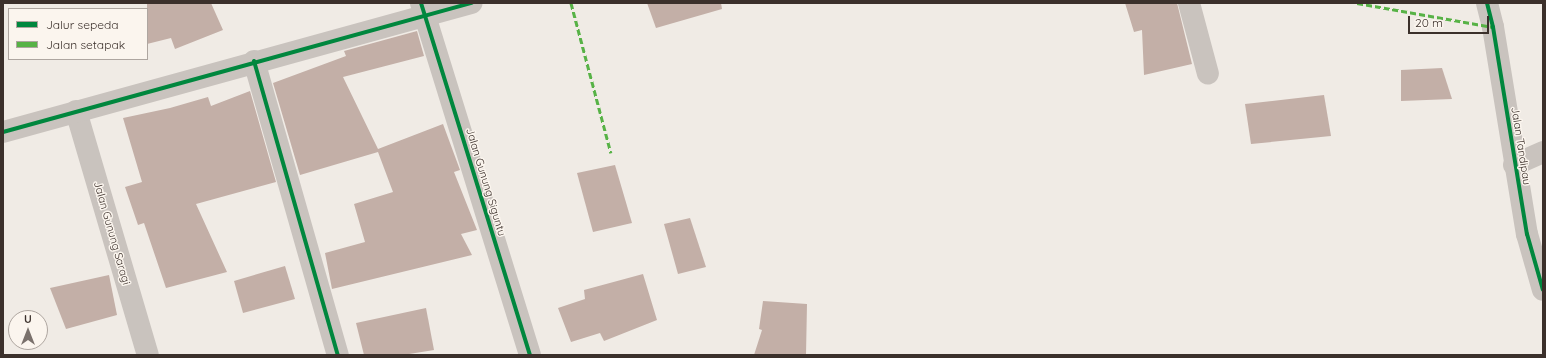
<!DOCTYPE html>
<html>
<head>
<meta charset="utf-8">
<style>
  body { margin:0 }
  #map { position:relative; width:1546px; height:358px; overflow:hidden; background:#f0ebe5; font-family:Quicksand,sans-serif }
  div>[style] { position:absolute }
  .building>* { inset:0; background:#c3afa7 }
  .minor>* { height:22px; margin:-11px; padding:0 11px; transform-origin:11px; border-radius:11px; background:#c9c3be }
  .quiet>* { height:3px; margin-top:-1.5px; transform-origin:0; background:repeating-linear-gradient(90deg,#57b246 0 6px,transparent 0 9px) }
  .cycleway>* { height:4px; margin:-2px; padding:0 2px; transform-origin:2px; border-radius:2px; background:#00873e }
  span { translate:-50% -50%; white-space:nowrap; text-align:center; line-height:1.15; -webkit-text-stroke:3px #fbf5ee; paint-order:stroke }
  .street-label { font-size:11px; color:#3b302b }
  .frame { position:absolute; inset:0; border:4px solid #3b302b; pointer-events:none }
  .legend { position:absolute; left:8px; top:8px; width:140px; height:52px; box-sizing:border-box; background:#fbf5ee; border:1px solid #aea6a0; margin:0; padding:5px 7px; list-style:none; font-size:12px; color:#3b302b }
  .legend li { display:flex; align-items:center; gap:8px; height:20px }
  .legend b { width:20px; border:1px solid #aea6a0 }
  .north { position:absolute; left:8px; top:310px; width:40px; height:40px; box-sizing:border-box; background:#fbf5ee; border:1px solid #aea6a0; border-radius:50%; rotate:0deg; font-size:11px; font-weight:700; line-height:16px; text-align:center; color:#3b302b }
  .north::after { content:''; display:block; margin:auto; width:14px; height:18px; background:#7a716c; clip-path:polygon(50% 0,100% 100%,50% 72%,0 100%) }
  .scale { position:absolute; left:1408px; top:16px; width:81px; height:18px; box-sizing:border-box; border:2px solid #3b302b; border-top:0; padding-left:5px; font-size:12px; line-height:14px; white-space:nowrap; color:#3b302b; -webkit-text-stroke:3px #fbf5ee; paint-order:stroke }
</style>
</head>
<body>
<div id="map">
  <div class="building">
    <div style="clip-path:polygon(147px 3px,211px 3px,223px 30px,175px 49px,171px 38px,147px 44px)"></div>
    <div style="clip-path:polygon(647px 3px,721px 3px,722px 9px,656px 28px)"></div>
    <div style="clip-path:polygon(1125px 3px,1177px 3px,1192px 64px,1144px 75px,1142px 30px,1134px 32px)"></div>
    <div style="clip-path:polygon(417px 31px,424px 56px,343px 77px,378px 149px,443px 124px,460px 170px,454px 172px,477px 230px,461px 234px,472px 255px,332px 289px,325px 253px,365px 242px,354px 204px,393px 192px,378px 152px,300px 175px,273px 83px,346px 56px,344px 51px)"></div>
    <div style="clip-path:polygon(1442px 68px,1452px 99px,1401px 101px,1401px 70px)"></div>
    <div style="clip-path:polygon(250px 91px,276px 182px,196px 204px,227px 272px,166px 288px,144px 223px,138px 225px,125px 187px,142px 182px,123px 118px,170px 108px,208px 97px,211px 106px)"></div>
    <div style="clip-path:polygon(1324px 95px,1331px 136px,1251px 144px,1245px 104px)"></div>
    <div style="clip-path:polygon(615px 165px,632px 223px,593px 232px,577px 173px)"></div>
    <div style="clip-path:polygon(690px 218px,706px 267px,678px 274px,664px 224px)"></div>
    <div style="clip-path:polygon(285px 266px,295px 299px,243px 313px,234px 281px)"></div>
    <div style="clip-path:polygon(643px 274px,657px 320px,604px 341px,600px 333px,571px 342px,558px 308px,585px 299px,584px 290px)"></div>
    <div style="clip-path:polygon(109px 275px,117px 315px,66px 329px,50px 288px)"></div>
    <div style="clip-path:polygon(763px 301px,807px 304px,806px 355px,754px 355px,762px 330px,759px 329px)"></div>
    <div style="clip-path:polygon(426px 308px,434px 350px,403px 355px,364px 355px,356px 323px)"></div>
  </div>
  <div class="minor">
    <div style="left:421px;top:3px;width:368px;rotate:72.8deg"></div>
    <div style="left:1189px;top:3px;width:73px;rotate:75deg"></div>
    <div style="left:1487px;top:3px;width:25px;rotate:76deg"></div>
    <div style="left:1493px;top:27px;width:210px;rotate:80.7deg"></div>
    <div style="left:1527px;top:234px;width:58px;rotate:74.1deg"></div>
    <div style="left:254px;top:61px;width:306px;rotate:74.1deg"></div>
    <div style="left:76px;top:111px;width:254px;rotate:73.6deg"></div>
    <div style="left:3px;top:132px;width:486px;rotate:-15.4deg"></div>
    <div style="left:1514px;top:165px;width:32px;rotate:-24deg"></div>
  </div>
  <div class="quiet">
    <div style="left:571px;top:3px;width:155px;rotate:75.1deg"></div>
    <div style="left:1357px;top:3px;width:138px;rotate:10deg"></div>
  </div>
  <div class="cycleway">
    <div style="left:421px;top:3px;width:368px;rotate:72.8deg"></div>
    <div style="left:1487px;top:3px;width:25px;rotate:76deg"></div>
    <div style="left:1493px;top:27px;width:210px;rotate:80.7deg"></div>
    <div style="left:1527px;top:234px;width:58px;rotate:74.1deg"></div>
    <div style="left:254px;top:61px;width:306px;rotate:74.1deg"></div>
    <div style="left:3px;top:132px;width:486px;rotate:-15.4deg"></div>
  </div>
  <div class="street-label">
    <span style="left:1521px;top:146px;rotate:81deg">Jalan Tandipau</span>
    <span style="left:486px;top:182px;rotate:73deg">Jalan Gunung Siguntu</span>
    <span style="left:112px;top:233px;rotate:74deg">Jalan Gunung Saragi</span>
  </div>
  <div class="frame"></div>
  <ul class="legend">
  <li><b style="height:5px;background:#00873e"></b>Jalur sepeda</li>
  <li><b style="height:5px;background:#57b246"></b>Jalan setapak</li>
  </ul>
  <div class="north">U</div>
  <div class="scale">20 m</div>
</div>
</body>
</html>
